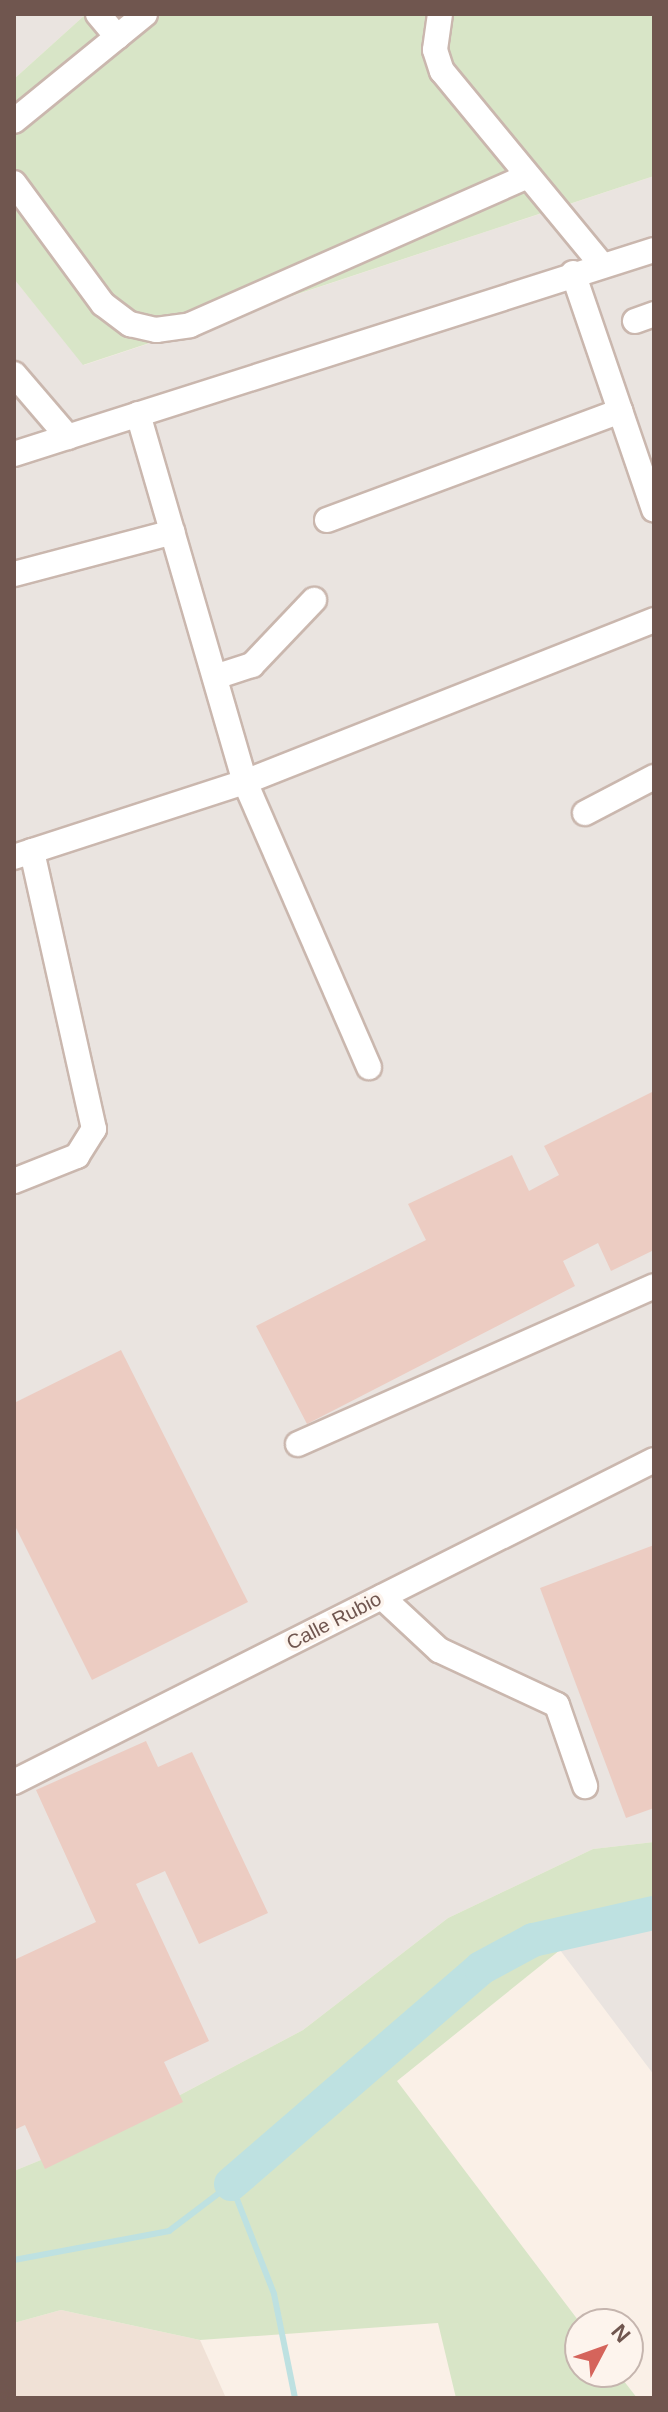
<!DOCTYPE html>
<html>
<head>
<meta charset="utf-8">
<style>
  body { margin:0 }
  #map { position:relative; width:668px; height:2412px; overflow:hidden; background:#faf0e7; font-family:Arial,sans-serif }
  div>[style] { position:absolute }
  .residential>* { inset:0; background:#f0e1d6 }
  .industrial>* { inset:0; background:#eae4e0 }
  .green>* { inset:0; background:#d8e5c7 }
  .stream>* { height:6px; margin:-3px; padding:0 3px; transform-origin:3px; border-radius:3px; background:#bee1e1 }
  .river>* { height:34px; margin:-17px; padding:0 17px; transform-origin:17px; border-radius:17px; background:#bee1e1 }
  .building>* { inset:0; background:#ecccc2 }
  .roads { filter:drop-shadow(2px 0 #cab7ae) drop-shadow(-2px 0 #cab7ae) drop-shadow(0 2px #cab7ae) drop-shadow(0 -2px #cab7ae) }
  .minor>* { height:24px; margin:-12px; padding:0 12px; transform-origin:12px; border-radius:12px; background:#fff }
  span { translate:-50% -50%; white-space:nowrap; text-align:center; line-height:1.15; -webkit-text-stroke:7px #fdf4ed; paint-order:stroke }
  .street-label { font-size:20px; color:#70564f }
  .frame { position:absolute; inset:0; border:16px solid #70564f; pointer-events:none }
  .north { position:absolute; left:564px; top:2308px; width:80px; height:80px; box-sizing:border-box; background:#fdf4ed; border:2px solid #c5b5ae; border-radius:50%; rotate:49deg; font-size:22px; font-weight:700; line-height:32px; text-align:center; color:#70564f }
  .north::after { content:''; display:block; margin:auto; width:28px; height:36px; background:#d5645b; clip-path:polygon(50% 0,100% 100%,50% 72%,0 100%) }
</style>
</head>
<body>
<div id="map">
  <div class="residential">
    <div style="clip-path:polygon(61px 2310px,200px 2340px,226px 2398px,14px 2398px,14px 2323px)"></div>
  </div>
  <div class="industrial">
    <div style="clip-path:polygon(14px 14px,86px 14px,14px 79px)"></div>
    <div style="clip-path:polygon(654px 176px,654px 1842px,593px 1849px,448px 1918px,303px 2030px,114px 2130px,14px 2171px,14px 279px,84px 365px)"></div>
    <div style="clip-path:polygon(654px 1927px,654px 2075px,560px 1950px)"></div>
  </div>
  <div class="green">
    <div style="clip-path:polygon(86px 14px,654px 14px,654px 176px,83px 365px,14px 279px,14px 79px)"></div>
    <div style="clip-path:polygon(654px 1842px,654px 1927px,560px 1950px,397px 2081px,581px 2324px,580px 2372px,617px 2372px,637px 2398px,456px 2398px,438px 2323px,200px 2340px,61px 2310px,14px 2323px,14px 2171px,114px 2130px,303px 2030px,448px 1918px,593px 1849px)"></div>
  </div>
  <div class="stream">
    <div style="left:14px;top:2260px;width:158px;rotate:-10.6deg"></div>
    <div style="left:169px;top:2231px;width:78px;rotate:-37.2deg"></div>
    <div style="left:231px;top:2184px;width:118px;rotate:68.6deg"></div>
    <div style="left:274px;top:2294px;width:106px;rotate:78.6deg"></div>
  </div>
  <div class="river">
    <div style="left:231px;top:2184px;width:330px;rotate:-40.8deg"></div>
    <div style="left:481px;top:1968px;width:59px;rotate:-28.3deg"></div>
    <div style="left:533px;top:1940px;width:124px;rotate:-12.6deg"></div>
  </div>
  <div class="building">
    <div style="clip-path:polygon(654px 1091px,654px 1250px,611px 1271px,598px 1243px,563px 1261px,575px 1286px,307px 1424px,256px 1326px,426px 1240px,408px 1204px,512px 1155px,529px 1191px,559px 1175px,544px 1146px)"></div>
    <div style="clip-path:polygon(121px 1350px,248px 1602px,92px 1680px,14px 1524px,14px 1403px)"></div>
    <div style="clip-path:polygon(654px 1545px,654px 1808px,626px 1818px,540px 1588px)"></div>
    <div style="clip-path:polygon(146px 1741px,158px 1767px,192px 1752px,268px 1913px,199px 1944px,165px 1871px,136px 1884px,209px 2041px,164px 2062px,183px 2102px,45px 2169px,25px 2125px,14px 2130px,14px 1960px,96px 1922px,36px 1790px)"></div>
  </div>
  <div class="roads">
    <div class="minor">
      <div style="left:98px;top:14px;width:30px;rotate:50deg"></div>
      <div style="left:440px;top:14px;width:36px;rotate:98deg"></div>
      <div style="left:435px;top:50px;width:22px;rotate:72deg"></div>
      <div style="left:442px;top:71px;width:251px;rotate:50.5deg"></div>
      <div style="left:14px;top:121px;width:169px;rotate:-39.2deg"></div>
      <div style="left:14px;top:183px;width:150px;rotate:53.7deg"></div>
      <div style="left:103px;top:304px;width:34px;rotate:37deg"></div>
      <div style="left:130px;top:324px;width:27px;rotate:13deg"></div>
      <div style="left:156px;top:330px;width:34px;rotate:-8deg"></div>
      <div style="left:190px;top:325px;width:366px;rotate:-23.8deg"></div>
      <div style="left:573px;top:273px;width:250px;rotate:71.1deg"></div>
      <div style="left:635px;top:321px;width:20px;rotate:-20deg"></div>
      <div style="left:14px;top:374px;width:83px;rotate:49.4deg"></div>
      <div style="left:138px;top:414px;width:383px;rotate:73.8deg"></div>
      <div style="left:245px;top:782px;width:311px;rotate:66.5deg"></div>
      <div style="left:14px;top:454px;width:672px;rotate:-17.68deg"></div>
      <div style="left:327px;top:520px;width:313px;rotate:-20.4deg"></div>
      <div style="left:14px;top:574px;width:164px;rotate:-14.8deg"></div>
      <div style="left:215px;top:677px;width:39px;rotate:-18deg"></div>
      <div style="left:252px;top:665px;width:90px;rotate:-46.4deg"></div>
      <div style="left:585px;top:813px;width:78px;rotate:-27.6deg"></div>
      <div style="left:14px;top:857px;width:243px;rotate:-18deg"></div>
      <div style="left:245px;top:782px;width:440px;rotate:-21.6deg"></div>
      <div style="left:14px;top:1181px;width:68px;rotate:-21.6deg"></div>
      <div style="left:77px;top:1156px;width:32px;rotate:-58deg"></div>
      <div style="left:94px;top:1129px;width:285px;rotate:-102.6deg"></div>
      <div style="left:298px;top:1444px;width:389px;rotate:-23.9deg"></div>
      <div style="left:382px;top:1597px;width:78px;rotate:42.9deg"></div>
      <div style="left:439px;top:1650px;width:130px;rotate:25deg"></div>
      <div style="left:557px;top:1705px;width:86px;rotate:70.9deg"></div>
      <div style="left:14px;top:1782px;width:716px;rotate:-26.71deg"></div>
    </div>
  </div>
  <div class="street-label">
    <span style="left:334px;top:1621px;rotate:-27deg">Calle Rubio</span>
  </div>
  <div class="frame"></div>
  <div class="north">N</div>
</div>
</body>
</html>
